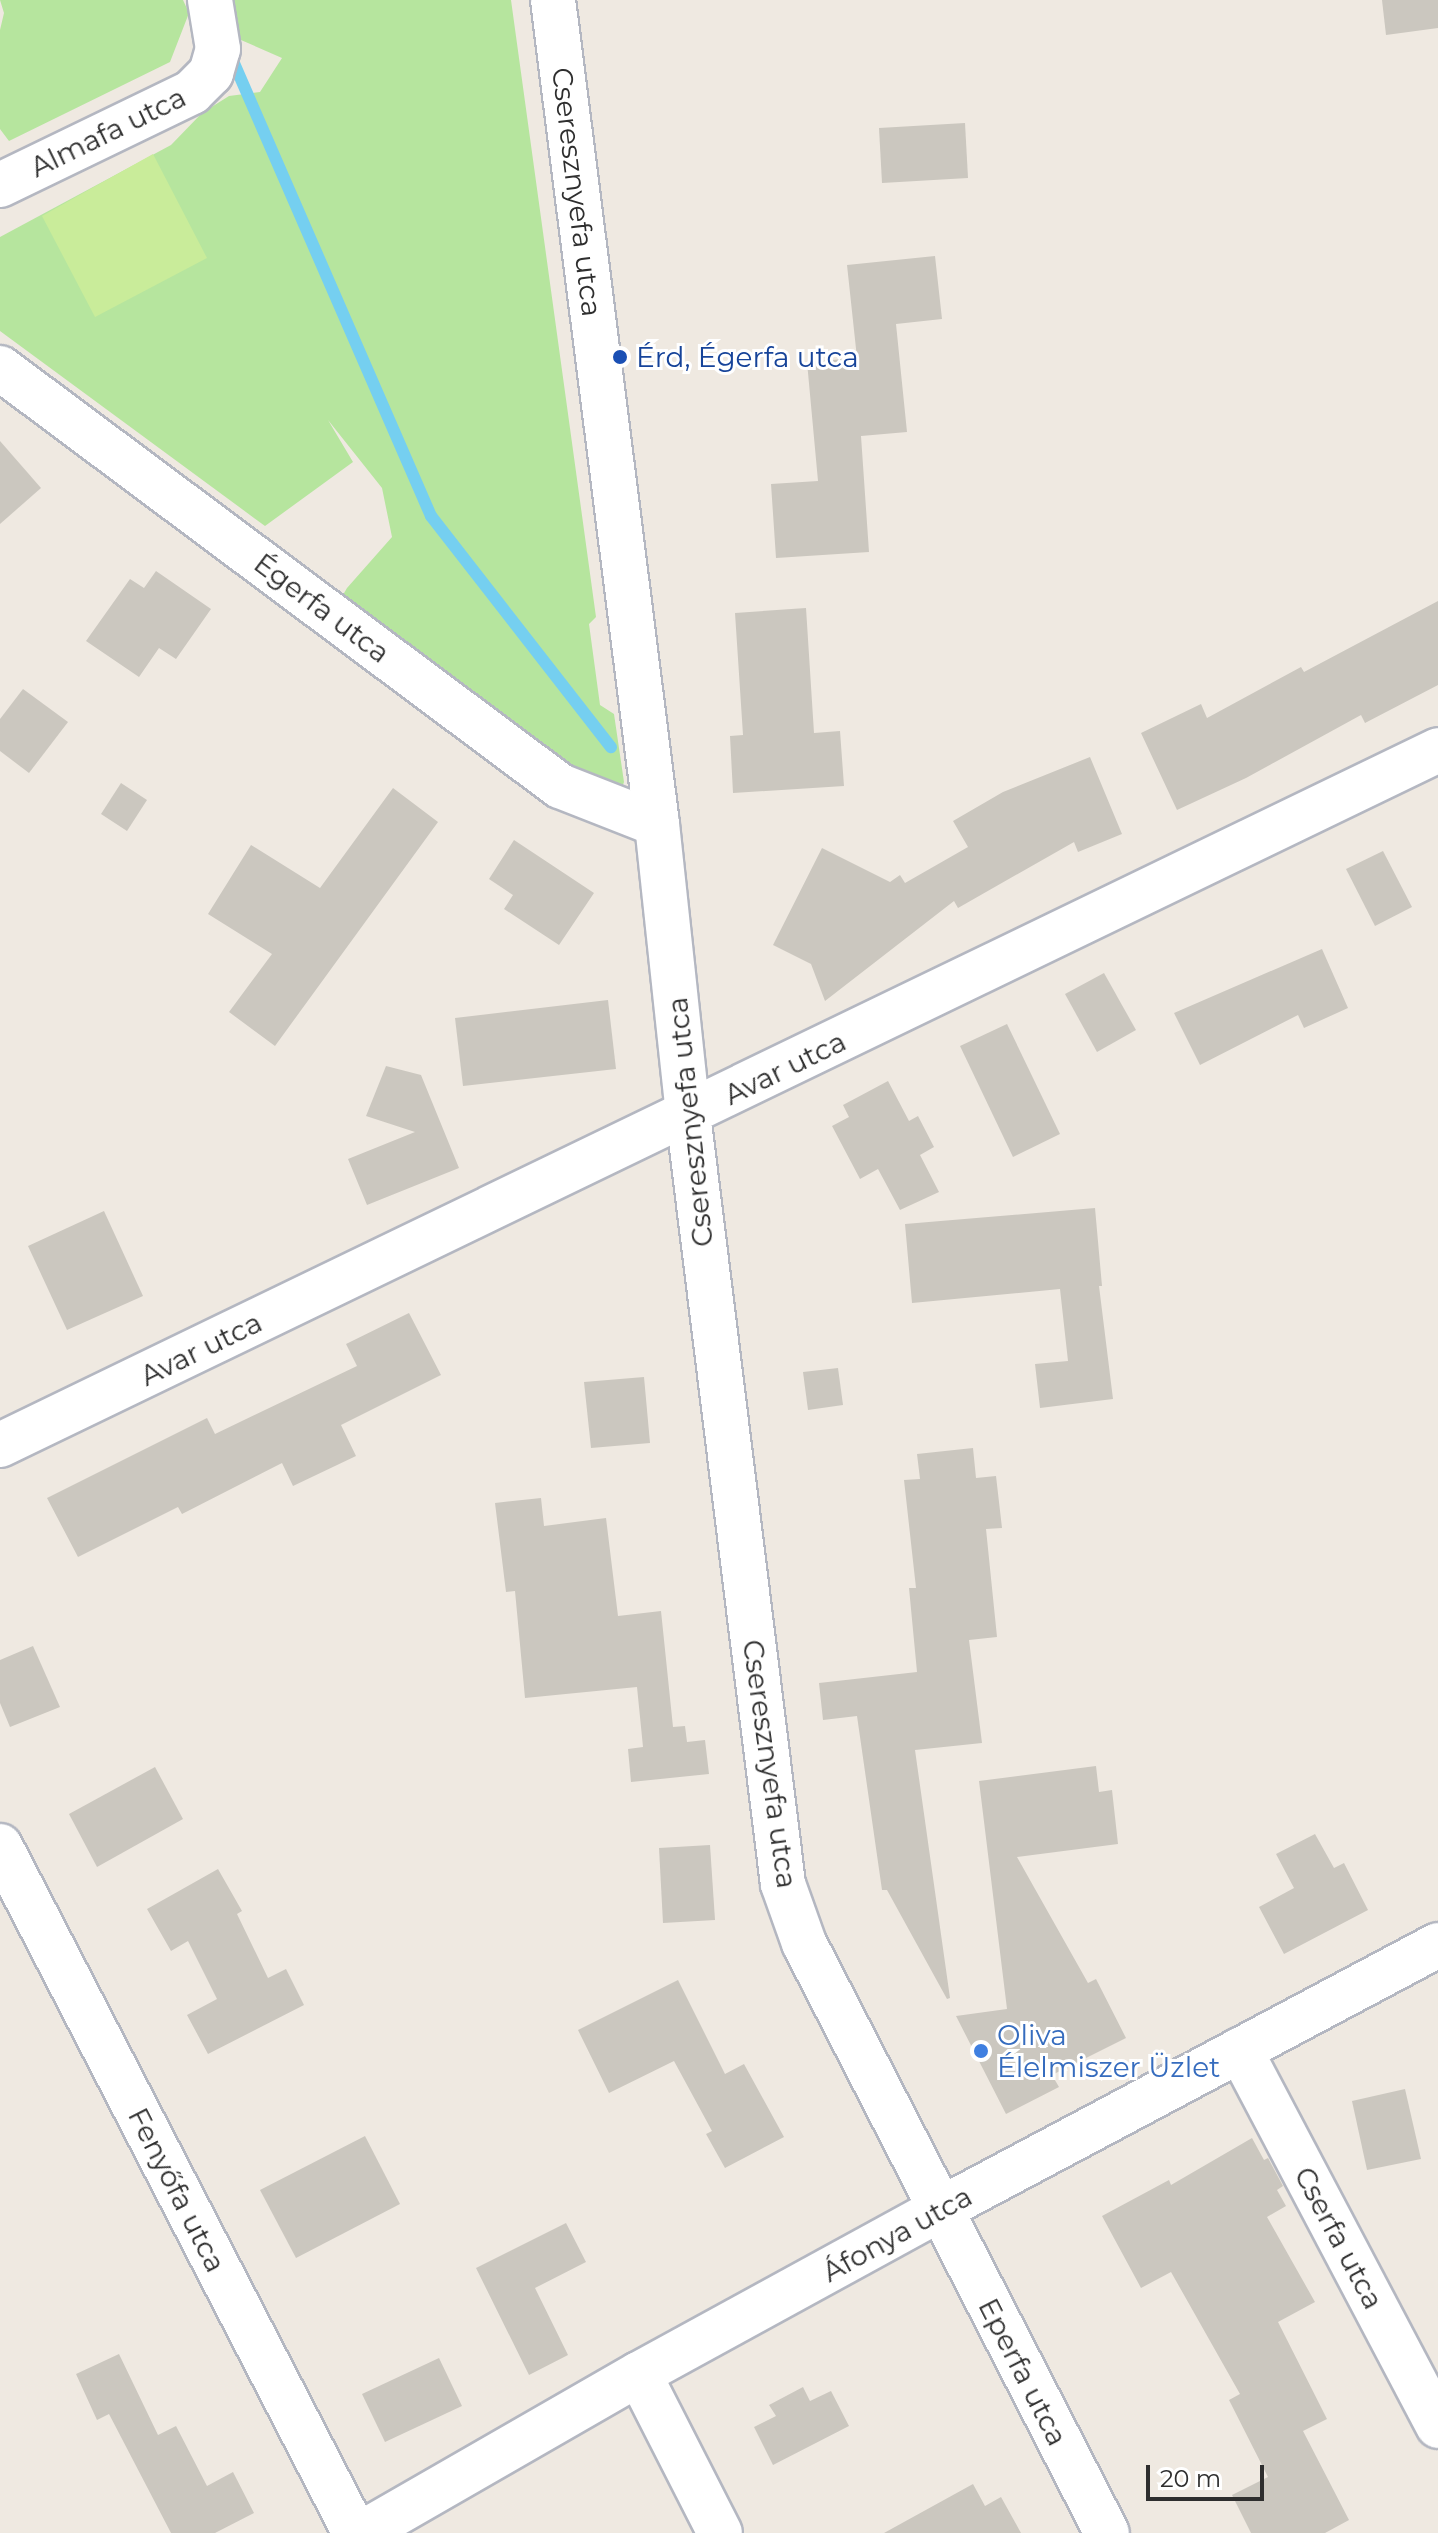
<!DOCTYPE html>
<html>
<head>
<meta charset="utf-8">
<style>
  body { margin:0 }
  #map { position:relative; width:1438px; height:2533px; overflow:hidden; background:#efe9e1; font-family:Montserrat,sans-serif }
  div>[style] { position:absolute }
  .green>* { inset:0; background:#b6e59e }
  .pitch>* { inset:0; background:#c9ec9a }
  .stream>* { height:12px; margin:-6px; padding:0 6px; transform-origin:6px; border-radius:6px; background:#75cff0 }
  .building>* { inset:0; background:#cbc7bf }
  .roads { filter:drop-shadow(2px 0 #b4b7c1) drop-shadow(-2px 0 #b4b7c1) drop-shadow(0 2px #b4b7c1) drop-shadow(0 -2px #b4b7c1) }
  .minor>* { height:44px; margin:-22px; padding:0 22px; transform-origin:22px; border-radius:22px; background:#fff }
  .dots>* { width:22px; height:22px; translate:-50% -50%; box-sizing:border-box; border:4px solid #fff; border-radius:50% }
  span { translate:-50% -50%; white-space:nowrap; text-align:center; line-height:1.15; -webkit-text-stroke:6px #fff; paint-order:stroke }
  .street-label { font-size:28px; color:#2e2e2e }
  .transit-label { font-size:28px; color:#164399 }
  .left { translate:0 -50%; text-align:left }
  .shop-label { font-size:28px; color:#366cbe }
  .scale { position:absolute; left:1146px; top:2465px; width:118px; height:36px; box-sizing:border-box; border:4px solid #2e2e2e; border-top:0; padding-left:10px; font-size:24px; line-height:28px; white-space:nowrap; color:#2e2e2e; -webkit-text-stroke:6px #fff; paint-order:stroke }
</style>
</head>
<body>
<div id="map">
  <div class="green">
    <div style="clip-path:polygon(0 0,183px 0,189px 13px,170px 62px,9px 141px,0 129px,0 30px,4px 13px)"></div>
    <div style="clip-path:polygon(231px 0,511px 0,596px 617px,589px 624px,600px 705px,614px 714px,624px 782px,620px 794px,590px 786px,336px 607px,347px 588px,392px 537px,382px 488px,328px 420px,353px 462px,265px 526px,0 331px,0 237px,171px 145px,202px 113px,229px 96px,260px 92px,282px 58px,241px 40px)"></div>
  </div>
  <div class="pitch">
    <div style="clip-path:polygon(153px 154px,207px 258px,95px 317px,42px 216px)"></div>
  </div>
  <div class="stream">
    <div style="left:230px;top:54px;width:504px;rotate:66.49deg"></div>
    <div style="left:431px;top:516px;width:293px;rotate:52.1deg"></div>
  </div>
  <div class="building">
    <div style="clip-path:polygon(1382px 0,1438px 0,1438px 28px,1386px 35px)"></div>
    <div style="clip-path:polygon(965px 123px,968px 178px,882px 183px,879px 128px)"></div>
    <div style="clip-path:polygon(935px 256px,942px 319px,896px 324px,907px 432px,861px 436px,869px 552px,776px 558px,771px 484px,818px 481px,807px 362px,857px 358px,847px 265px)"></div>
    <div style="clip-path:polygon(0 441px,41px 488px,0 524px)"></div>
    <div style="clip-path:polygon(156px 571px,211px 609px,176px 659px,159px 648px,139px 677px,86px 641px,130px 579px,144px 588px)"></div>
    <div style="clip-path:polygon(1438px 601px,1438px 685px,1365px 723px,1361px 715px,1246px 778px,1177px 810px,1141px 733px,1201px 704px,1207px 718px,1301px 667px,1304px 672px)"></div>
    <div style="clip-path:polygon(806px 608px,814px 733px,840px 731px,844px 786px,733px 793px,730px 736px,743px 735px,735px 613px)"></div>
    <div style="clip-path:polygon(23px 689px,68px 722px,29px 773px,0 751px,0 719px)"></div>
    <div style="clip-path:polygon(1090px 757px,1122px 834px,1078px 852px,1074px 842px,958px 908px,954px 901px,825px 1001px,811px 964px,773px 945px,822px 848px,890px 882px,900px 875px,905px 883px,968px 847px,953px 821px,1003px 792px)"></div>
    <div style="clip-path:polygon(121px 783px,147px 800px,127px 831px,101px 814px)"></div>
    <div style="clip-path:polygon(393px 788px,438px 822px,275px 1046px,229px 1012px,272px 954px,208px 914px,251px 845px,320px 888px)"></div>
    <div style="clip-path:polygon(514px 840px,594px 893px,559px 945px,504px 909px,513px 895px,489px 879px)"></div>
    <div style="clip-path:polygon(1383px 851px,1412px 907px,1375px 926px,1346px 869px)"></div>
    <div style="clip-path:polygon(1322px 949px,1348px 1008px,1304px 1028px,1298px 1015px,1200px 1065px,1174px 1013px)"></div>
    <div style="clip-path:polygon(1104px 973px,1136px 1030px,1097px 1052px,1065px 994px)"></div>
    <div style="clip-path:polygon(608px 1000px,616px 1069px,463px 1086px,455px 1018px)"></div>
    <div style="clip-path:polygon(1007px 1024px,1060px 1134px,1013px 1157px,960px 1046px)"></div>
    <div style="clip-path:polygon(386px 1066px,421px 1075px,459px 1168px,367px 1205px,348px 1159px,415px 1132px,366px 1116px)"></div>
    <div style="clip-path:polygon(888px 1081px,909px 1121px,918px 1116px,934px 1147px,920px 1155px,939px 1192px,900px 1210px,878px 1169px,860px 1179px,832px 1126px,849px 1117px,843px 1105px)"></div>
    <div style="clip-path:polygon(1095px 1208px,1102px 1286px,1099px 1286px,1113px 1399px,1040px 1408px,1035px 1364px,1068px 1361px,1060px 1289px,912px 1303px,905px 1224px)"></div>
    <div style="clip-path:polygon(104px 1211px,143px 1296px,67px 1330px,28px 1246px)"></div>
    <div style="clip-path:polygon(409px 1313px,441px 1375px,341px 1425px,356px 1456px,293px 1486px,282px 1463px,182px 1514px,178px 1507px,78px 1557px,47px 1498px,207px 1418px,215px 1434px,357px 1366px,346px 1344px)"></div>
    <div style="clip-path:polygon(838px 1368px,843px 1405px,808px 1410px,803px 1372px)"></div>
    <div style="clip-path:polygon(644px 1377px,650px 1443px,591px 1448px,584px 1382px)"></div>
    <div style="clip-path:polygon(973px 1448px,976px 1478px,996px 1476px,1002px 1528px,986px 1529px,997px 1637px,969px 1640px,982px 1743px,915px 1750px,950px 1998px,947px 1999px,887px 1890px,882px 1890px,857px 1716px,823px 1720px,819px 1683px,917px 1672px,909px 1588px,916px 1588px,904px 1480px,920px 1479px,917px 1454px)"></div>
    <div style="clip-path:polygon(541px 1498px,544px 1526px,606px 1518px,618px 1616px,661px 1611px,673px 1727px,685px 1726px,687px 1742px,705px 1740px,709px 1774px,631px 1782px,628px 1749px,643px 1747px,637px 1687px,525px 1698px,515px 1591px,506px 1592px,495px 1503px)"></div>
    <div style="clip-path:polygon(33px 1646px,60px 1707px,10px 1727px,0 1703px,0 1660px)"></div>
    <div style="clip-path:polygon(1096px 1766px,1099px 1792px,1112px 1790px,1118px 1844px,1017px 1857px,1088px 1983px,1096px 1979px,1126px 2038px,1052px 2075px,1059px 2087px,1006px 2114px,956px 2016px,1007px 2009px,979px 1781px)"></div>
    <div style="clip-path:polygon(155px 1767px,183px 1819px,97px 1867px,69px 1814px)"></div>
    <div style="clip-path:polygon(1315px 1834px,1334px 1868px,1344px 1863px,1368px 1910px,1284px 1954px,1259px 1907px,1294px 1888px,1276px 1854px)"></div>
    <div style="clip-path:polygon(710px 1845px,715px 1920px,663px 1923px,659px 1848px)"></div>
    <div style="clip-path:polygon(218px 1869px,242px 1911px,237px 1914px,268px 1978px,286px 1969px,304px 2005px,208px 2054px,187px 2015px,217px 1999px,188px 1941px,171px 1951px,147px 1909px)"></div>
    <div style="clip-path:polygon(678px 1980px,725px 2074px,744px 2064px,784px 2137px,725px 2168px,706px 2134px,712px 2131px,674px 2061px,609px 2093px,578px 2030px)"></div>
    <div style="clip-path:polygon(1405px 2089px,1421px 2159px,1367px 2170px,1352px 2101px)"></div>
    <div style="clip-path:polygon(365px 2136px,400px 2204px,296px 2258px,260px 2190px)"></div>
    <div style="clip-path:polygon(1252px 2138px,1264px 2160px,1268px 2158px,1283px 2186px,1277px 2190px,1286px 2206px,1267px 2217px,1315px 2302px,1278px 2322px,1327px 2419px,1303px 2431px,1349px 2520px,1325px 2533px,1251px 2533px,1232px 2495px,1268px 2477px,1229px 2400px,1240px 2394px,1171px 2272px,1141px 2288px,1102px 2216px,1169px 2180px,1171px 2185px)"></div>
    <div style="clip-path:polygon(566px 2223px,586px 2262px,535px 2288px,568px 2355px,529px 2375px,476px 2268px)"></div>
    <div style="clip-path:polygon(119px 2354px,158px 2435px,176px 2426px,207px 2486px,233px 2472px,254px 2513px,215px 2533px,171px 2533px,109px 2414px,97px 2420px,76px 2374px)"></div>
    <div style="clip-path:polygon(439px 2358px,462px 2406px,385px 2442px,362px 2394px)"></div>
    <div style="clip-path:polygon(803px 2387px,810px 2401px,831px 2391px,849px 2426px,773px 2465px,754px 2427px,776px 2416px,769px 2405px)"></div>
    <div style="clip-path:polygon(973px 2484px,985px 2506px,1001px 2497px,1021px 2533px,884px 2533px)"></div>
  </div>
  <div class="roads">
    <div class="minor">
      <div style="left:553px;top:0;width:831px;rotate:82.81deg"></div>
      <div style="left:657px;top:824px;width:293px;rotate:83.9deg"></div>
      <div style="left:688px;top:1115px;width:775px;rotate:82.96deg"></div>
      <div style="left:783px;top:1884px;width:63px;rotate:70.4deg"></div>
      <div style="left:804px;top:1943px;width:663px;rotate:62.82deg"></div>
      <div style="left:0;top:185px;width:213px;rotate:-25.8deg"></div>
      <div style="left:192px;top:92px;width:27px;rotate:-45deg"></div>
      <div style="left:211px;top:73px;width:25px;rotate:-74deg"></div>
      <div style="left:218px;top:49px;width:50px;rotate:-99.3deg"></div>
      <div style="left:0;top:368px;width:699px;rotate:36.74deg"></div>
      <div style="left:560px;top:786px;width:104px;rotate:21.4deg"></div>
      <div style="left:0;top:1445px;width:1597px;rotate:-25.79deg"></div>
      <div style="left:0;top:1846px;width:773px;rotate:62.67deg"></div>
      <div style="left:1240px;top:2050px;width:425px;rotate:62.2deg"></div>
      <div style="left:639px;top:2374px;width:178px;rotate:63deg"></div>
      <div style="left:362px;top:2533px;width:319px;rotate:-29.9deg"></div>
      <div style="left:639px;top:2374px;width:342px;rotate:-28.7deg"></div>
      <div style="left:939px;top:2210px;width:565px;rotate:-27.97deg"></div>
    </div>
  </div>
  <div class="dots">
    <div style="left:620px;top:357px;background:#1a4fb4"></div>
    <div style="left:981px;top:2051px;background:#3f7fe0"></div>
  </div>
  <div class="street-label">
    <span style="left:108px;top:132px;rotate:-26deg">Almafa utca</span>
    <span style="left:577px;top:192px;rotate:83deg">Cseresznyefa utca</span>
    <span style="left:322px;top:608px;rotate:37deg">Égerfa utca</span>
    <span style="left:785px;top:1068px;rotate:-26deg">Avar utca</span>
    <span style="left:690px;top:1122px;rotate:-96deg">Cseresznyefa utca</span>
    <span style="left:201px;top:1349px;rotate:-26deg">Avar utca</span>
    <span style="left:770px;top:1764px;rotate:82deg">Cseresznyefa utca</span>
    <span style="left:177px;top:2190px;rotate:63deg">Fenyőfa utca</span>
    <span style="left:897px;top:2234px;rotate:-29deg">Áfonya utca</span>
    <span style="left:1339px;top:2238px;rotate:62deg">Cserfa utca</span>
    <span style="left:1023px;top:2372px;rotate:63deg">Eperfa utca</span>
  </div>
  <div class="transit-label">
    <span class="left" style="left:636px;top:357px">Érd, Égerfa utca</span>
  </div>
  <div class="shop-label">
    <span class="left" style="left:997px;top:2051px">Oliva<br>Élelmiszer Üzlet</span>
  </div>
  <div class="scale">20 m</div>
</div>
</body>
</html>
